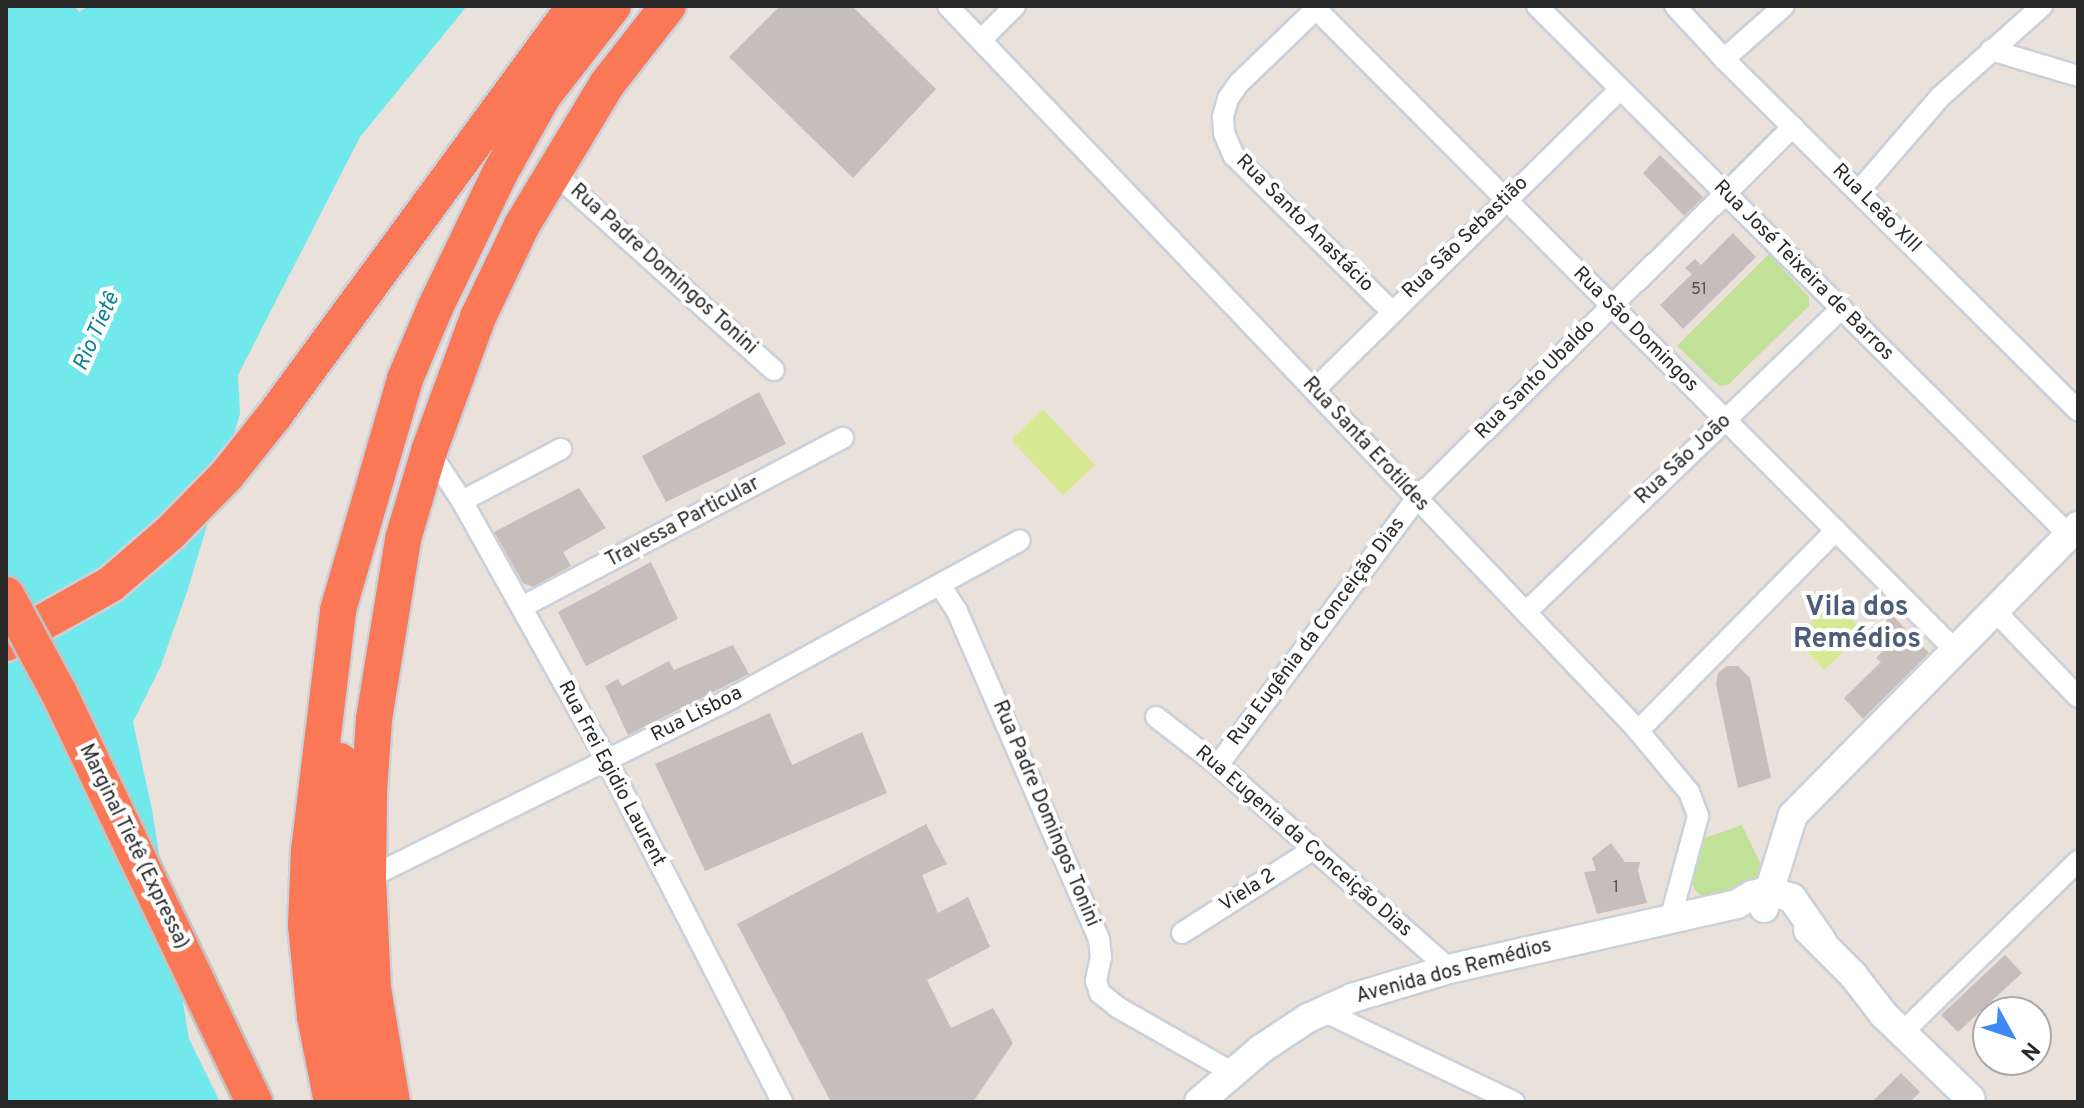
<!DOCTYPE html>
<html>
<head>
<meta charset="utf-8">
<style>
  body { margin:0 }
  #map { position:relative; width:2084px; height:1108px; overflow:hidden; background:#ebe1db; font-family:Overpass,sans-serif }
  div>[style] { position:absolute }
  .green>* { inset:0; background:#c2e198 }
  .pitch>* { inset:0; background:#d8e994 }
  .water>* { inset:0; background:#70e8ec }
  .building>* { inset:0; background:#c7bebb }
  .roads { filter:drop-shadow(2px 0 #cad1db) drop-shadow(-2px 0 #cad1db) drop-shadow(0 2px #cad1db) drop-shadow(0 -2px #cad1db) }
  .street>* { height:20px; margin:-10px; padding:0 10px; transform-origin:10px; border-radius:10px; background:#fff }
  .secondary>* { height:28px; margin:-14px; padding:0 14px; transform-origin:14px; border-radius:14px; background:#fff }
  .highway>* { height:36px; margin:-18px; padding:0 18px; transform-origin:18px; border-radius:18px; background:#fb7857 }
  .bridges { filter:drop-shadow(2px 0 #c3c3c3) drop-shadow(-2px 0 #c3c3c3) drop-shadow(0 2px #c3c3c3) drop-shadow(0 -2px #c3c3c3) }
  .highway-bridge>* { height:36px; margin:-18px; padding:0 18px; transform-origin:18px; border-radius:18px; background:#fb7857 }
  span { translate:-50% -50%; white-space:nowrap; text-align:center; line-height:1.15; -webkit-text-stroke:8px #fff; paint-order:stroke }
  .number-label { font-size:16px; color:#504e4e }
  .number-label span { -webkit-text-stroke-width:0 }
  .street-label { font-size:20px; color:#292929 }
  .water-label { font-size:22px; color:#0f8290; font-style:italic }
  .district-label { font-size:28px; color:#4b5e79; font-weight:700 }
  .frame { position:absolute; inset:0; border:8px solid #292929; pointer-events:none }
  .north { position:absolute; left:1972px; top:996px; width:80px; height:80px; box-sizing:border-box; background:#fff; border:2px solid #a9a9a9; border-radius:50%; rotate:130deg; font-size:22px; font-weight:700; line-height:32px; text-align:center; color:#292929 }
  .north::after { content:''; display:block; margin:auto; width:28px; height:36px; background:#3d8af6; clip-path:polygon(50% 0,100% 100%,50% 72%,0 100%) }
</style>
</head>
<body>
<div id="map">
  <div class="green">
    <div style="clip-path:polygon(1769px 254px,1809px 297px,1809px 306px,1728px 385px,1719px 386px,1677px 346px)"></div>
    <div style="clip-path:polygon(1742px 825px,1763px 869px,1741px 892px,1702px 896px,1695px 890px,1689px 873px,1694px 856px,1705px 838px)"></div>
  </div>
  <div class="pitch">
    <div style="clip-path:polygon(1043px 409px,1095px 465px,1063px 495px,1011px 440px)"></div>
    <div style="clip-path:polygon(1835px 601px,1864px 633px,1824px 670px,1795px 637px)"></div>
  </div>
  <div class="water">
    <div style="clip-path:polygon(6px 6px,74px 6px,79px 12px,89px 6px,467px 6px,360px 137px,238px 375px,240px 414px,188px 589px,160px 668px,133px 722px,152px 810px,189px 1039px,220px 1102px,6px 1102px)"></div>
  </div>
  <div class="building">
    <div style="clip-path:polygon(780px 6px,852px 6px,936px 89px,853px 178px,729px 57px)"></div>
    <div style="clip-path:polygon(1660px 155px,1703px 197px,1684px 216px,1643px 173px)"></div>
    <div style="clip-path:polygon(1733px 233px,1756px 257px,1683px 329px,1660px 305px,1692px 274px,1685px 268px,1695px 259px,1701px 265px)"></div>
    <div style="clip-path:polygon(759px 392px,786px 444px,666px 502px,642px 456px)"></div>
    <div style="clip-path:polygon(579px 488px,606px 528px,563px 552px,571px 566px,533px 587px,523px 583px,494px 532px)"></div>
    <div style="clip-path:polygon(651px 562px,678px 619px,586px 666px,558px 612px)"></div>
    <div style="clip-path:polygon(1892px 615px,1929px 653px,1863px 719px,1844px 698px,1881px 662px,1876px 658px,1884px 650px,1871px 636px)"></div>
    <div style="clip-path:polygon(733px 645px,749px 674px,628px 735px,605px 686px,618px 679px,622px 686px,669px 661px,674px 670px)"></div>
    <div style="clip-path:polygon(1727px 666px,1738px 666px,1750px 678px,1771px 778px,1738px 788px,1716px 684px,1718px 673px)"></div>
    <div style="clip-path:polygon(770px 713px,792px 765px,862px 732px,887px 793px,705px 871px,655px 764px)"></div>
    <div style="clip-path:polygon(926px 824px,947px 864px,922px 875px,938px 913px,968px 897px,990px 947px,927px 980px,951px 1028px,993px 1008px,1013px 1043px,973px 1102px,831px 1102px,737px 924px)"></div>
    <div style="clip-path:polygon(1611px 843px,1625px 862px,1640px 862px,1638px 871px,1647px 903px,1597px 914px,1584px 872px,1596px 871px,1592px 858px)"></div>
    <div style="clip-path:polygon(2005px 955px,2022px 973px,1958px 1032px,1941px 1015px)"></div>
    <div style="clip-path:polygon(1901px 1073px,1920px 1092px,1910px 1102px,1872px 1102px)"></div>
  </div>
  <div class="roads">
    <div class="street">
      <div style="left:948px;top:6px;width:996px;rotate:46.38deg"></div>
      <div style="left:1635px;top:727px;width:85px;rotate:50.3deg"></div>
      <div style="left:1689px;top:792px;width:26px;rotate:69deg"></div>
      <div style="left:1698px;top:816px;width:105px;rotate:105deg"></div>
      <div style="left:1319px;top:6px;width:111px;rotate:136.1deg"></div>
      <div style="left:1239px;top:83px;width:19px;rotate:125deg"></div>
      <div style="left:1228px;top:99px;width:19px;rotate:106deg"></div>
      <div style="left:1223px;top:117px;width:16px;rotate:86deg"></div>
      <div style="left:1224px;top:133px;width:25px;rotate:67deg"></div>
      <div style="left:1234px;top:156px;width:221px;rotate:44.6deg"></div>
      <div style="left:1537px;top:6px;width:750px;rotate:44.84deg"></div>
      <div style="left:1675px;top:6px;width:72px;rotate:47.2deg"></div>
      <div style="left:1724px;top:59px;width:499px;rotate:44.8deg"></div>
      <div style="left:1316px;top:9px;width:905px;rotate:45.09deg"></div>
      <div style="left:981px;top:40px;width:48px;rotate:-45deg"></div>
      <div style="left:1991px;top:50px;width:91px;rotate:16.6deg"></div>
      <div style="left:1724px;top:59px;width:80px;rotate:-41.5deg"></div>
      <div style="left:552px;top:171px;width:298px;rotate:41.9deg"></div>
      <div style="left:1859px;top:191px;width:124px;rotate:-49.2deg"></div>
      <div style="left:1940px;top:97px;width:137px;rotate:-41.7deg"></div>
      <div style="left:1314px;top:390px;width:429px;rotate:-44.5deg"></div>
      <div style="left:429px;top:451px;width:60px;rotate:56.6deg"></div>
      <div style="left:462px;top:501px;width:295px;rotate:60.8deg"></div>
      <div style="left:606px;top:759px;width:386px;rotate:62.8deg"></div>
      <div style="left:462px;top:501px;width:112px;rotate:-27.7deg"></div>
      <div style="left:940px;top:585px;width:31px;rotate:57deg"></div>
      <div style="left:957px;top:611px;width:357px;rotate:66.6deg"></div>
      <div style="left:1099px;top:939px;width:18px;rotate:84deg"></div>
      <div style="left:1101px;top:957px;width:25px;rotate:102deg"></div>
      <div style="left:1096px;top:981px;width:13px;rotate:72deg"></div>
      <div style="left:1100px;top:993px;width:22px;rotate:39deg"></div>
      <div style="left:1117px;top:1007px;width:133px;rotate:29.6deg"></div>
      <div style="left:522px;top:607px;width:363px;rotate:-27.8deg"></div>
      <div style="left:1994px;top:610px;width:121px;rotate:46deg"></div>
      <div style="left:1526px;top:612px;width:438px;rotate:-43.9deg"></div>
      <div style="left:1156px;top:717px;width:78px;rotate:37.7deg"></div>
      <div style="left:1218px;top:765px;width:308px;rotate:41.4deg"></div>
      <div style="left:1638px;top:731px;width:282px;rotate:-45.4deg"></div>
      <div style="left:1218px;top:765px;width:332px;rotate:-53.3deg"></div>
      <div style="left:1416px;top:499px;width:530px;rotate:-44.62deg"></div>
      <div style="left:368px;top:878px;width:406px;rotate:-26.3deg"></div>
      <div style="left:732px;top:698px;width:328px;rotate:-28.7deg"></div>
      <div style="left:1182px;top:933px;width:156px;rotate:-32.5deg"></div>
      <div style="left:1323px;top:1011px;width:212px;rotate:25.5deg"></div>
      <div style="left:1910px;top:1025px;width:235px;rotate:-44.3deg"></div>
    </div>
    <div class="secondary">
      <div style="left:1764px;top:908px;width:97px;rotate:-72.7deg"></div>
      <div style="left:1793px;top:815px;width:406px;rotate:-45.4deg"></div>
      <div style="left:1808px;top:930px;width:64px;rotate:45deg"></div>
      <div style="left:1853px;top:975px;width:51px;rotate:52.2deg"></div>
      <div style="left:1884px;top:1015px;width:120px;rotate:44deg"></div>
      <div style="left:1199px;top:1102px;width:82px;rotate:-40.5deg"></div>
      <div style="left:1261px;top:1049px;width:56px;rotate:-33.4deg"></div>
      <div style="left:1308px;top:1018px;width:48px;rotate:-24.4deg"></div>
      <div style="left:1352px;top:998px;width:101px;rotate:-16.6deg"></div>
      <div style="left:1449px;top:969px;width:295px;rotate:-12.7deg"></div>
      <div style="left:1737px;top:904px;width:17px;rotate:-31deg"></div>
      <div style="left:1752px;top:895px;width:16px;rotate:-14deg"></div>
      <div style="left:1768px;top:891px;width:25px;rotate:16deg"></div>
      <div style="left:1792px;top:898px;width:52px;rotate:55.1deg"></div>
    </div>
    <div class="highway">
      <div style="left:6px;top:643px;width:120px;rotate:-29.3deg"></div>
      <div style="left:111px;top:584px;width:79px;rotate:-40.9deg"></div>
      <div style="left:171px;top:532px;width:80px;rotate:-45.5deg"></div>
      <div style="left:227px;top:475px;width:75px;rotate:-51.5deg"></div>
      <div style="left:274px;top:416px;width:509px;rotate:-53.72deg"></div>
      <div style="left:340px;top:761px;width:151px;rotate:90.4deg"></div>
      <div style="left:339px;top:912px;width:101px;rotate:85.5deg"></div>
      <div style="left:347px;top:1013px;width:90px;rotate:81.1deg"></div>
      <div style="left:332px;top:1102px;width:87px;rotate:-101.3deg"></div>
      <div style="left:315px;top:1017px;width:92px;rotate:-95.6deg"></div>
      <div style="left:306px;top:925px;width:74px;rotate:-87.7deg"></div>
      <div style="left:309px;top:851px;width:243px;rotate:-83.1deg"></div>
      <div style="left:338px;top:610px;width:241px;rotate:-73.8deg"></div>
      <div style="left:405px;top:379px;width:77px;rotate:-67.1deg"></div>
      <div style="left:435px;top:308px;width:150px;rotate:-64.3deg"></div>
      <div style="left:500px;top:173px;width:88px;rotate:-60.8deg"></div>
      <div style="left:543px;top:96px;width:114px;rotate:-52.1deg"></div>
      <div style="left:392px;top:1102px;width:115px;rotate:-99.5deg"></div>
      <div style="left:373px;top:989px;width:111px;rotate:-92.6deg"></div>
      <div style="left:368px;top:878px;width:87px;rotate:-89.3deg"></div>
      <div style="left:369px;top:791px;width:72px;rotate:-86deg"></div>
      <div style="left:374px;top:719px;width:182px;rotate:-80.8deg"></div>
      <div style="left:403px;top:539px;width:92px;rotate:-73.5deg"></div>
      <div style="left:429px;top:451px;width:143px;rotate:-69.9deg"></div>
      <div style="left:478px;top:317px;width:102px;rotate:-64.4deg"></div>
      <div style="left:522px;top:225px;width:165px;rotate:-58.9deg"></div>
      <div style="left:607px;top:84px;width:99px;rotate:-52deg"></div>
    </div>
  </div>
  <div class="bridges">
    <div class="highway-bridge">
      <div style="left:6px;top:595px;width:111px;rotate:61.6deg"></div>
      <div style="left:59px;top:693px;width:453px;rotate:64.5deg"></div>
    </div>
  </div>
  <div class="number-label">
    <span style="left:1699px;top:290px">51</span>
    <span style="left:1616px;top:888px">1</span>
  </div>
  <div class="street-label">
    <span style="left:1876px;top:209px;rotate:45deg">Rua Leão XIII</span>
    <span style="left:1304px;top:224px;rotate:45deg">Rua Santo Anastácio</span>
    <span style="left:1466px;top:238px;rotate:-44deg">Rua São Sebastião</span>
    <span style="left:663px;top:270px;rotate:42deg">Rua Padre Domingos Tonini</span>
    <span style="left:1803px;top:271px;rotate:45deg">Rua José Teixeira de Barros</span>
    <span style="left:1635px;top:330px;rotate:45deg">Rua São Domingos</span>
    <span style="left:1536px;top:380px;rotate:-45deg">Rua Santo Ubaldo</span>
    <span style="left:1365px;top:445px;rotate:47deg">Rua Santa Erotildes</span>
    <span style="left:1684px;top:460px;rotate:-43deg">Rua São João</span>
    <span style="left:683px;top:523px;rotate:-28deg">Travessa Particular</span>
    <span style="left:1317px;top:632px;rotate:-53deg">Rua Eugênia da Conceição Dias</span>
    <span style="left:697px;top:715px;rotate:-27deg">Rua Lisboa</span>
    <span style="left:611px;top:774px;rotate:62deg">Rua Frei Egidio Laurent</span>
    <span style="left:1045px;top:814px;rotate:67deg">Rua Padre Domingos Tonini</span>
    <span style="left:1303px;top:842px;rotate:41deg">Rua Eugenia da Conceição Dias</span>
    <span style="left:133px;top:847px;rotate:64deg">Marginal Tietê (Expressa)</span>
    <span style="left:1248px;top:891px;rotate:-33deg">Viela 2</span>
    <span style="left:1454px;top:972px;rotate:-15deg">Avenida dos Remédios</span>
  </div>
  <div class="water-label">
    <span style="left:97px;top:332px;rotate:-66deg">Rio Tietê</span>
  </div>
  <div class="district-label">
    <span style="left:1857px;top:624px">Vila dos<br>Remédios</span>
  </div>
  <div class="frame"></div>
  <div class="north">N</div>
</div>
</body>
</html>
